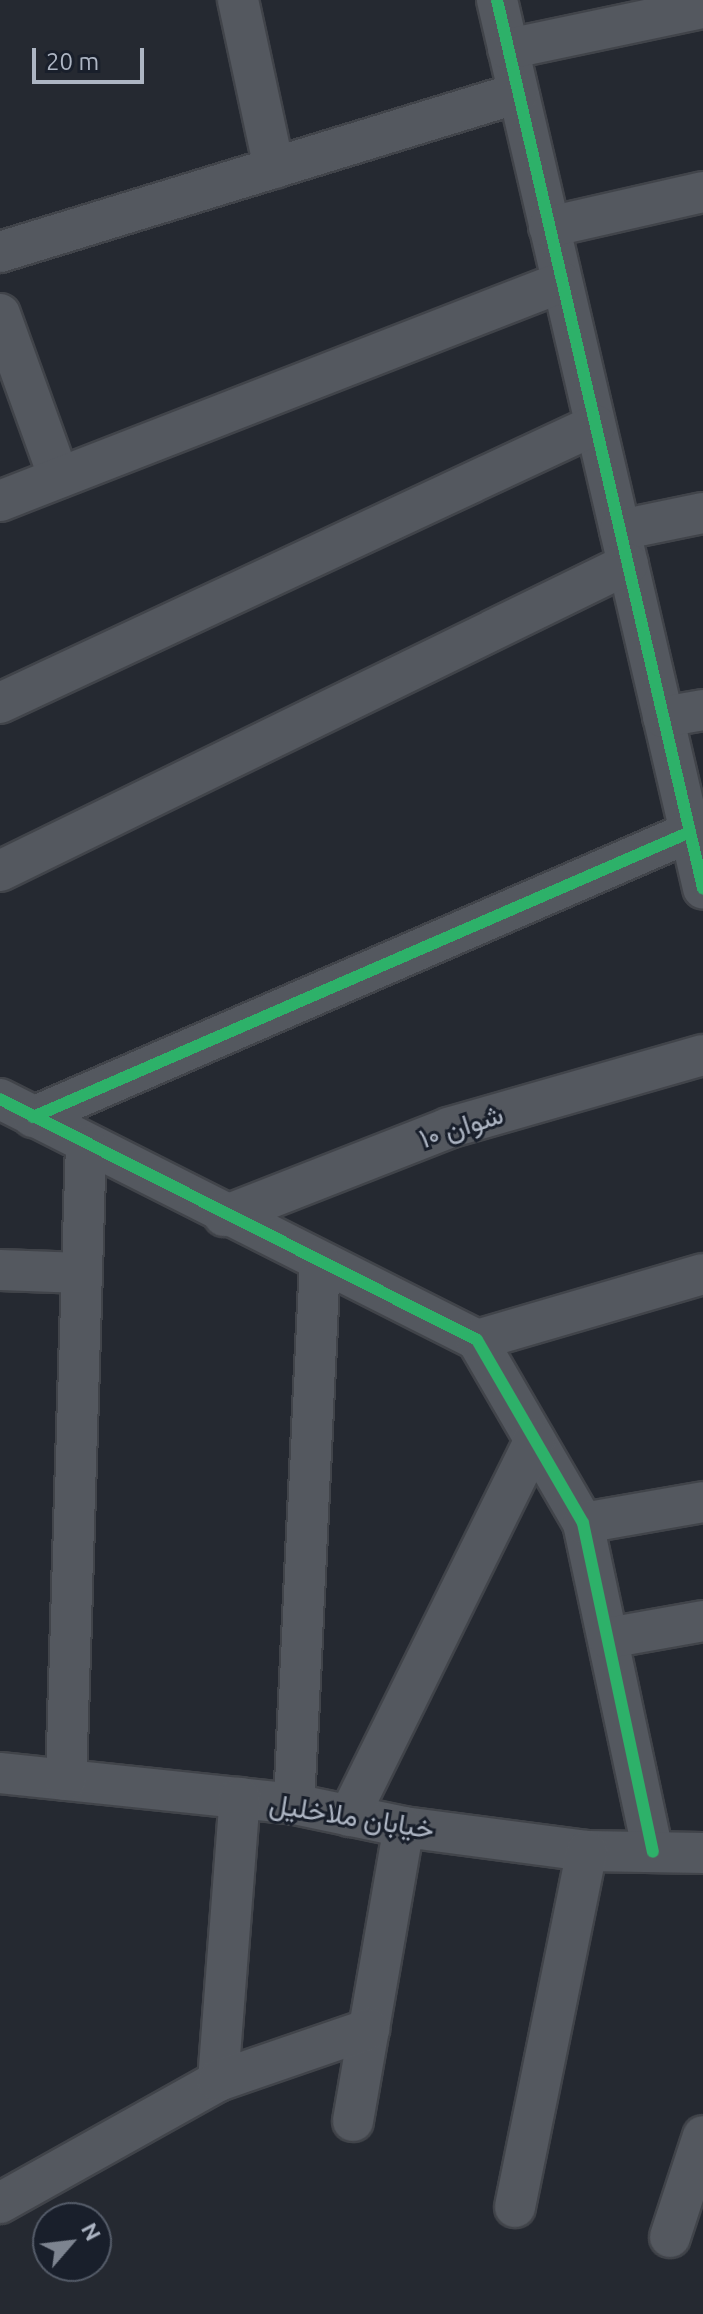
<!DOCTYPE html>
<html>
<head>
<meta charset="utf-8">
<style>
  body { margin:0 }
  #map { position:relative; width:703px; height:2314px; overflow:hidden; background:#252931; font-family:Ubuntu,Vazirmatn,sans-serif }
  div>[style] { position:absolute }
  .roads { filter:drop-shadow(2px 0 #41444a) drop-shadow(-2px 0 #41444a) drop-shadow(0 2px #41444a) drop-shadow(0 -2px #41444a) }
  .minor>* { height:40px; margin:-20px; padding:0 20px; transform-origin:20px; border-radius:20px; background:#54585f }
  .cycleway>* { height:12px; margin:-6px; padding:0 6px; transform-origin:6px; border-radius:6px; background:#2db169 }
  span { translate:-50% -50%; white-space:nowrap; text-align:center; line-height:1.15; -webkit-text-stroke:6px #191f2b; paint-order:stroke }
  .street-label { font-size:28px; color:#adb5c3 }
  .north { position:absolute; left:32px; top:2202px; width:80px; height:80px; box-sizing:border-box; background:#191f2b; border:2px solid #545b68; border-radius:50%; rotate:62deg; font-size:22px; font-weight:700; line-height:32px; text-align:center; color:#adb5c3 }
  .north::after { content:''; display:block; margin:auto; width:28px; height:36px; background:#7d8490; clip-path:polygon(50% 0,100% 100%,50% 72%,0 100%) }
  .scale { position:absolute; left:32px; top:48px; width:112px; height:36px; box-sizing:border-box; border:4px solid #adb5c3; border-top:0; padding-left:10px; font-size:24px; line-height:28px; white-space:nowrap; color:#adb5c3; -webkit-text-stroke:6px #191f2b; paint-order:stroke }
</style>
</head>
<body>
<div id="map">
  <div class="roads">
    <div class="minor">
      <div style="left:238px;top:0;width:172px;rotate:77.9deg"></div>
      <div style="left:497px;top:0;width:912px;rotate:76.94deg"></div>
      <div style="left:508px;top:49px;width:199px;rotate:-11.9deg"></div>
      <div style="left:549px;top:227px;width:158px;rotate:-12.8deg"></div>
      <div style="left:0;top:252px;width:542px;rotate:-17.06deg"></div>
      <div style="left:0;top:314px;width:174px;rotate:70.2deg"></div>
      <div style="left:0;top:501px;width:603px;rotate:-21.29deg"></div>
      <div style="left:620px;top:530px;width:85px;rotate:-11.6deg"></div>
      <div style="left:0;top:703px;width:657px;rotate:-25.04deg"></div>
      <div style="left:663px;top:717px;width:41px;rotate:-9.9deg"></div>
      <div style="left:0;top:871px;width:699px;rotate:-26.05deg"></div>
      <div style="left:0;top:1099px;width:534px;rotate:26.8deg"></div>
      <div style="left:477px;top:1340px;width:211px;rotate:59.9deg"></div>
      <div style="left:583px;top:1523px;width:336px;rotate:78deg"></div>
      <div style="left:33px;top:1117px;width:716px;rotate:-23.45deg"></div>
      <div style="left:224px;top:1216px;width:241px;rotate:-21.4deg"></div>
      <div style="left:448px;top:1128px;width:265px;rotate:-16deg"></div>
      <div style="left:0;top:1270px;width:82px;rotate:2.1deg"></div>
      <div style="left:477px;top:1340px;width:235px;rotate:-16.3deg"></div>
      <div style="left:583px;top:1523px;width:122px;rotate:-9.9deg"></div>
      <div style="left:608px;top:1638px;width:97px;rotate:-10.1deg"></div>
      <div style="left:0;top:1773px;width:296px;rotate:6deg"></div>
      <div style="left:294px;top:1804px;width:112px;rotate:11.8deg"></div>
      <div style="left:404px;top:1827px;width:185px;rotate:7.5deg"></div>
      <div style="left:587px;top:1851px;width:116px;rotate:1deg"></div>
      <div style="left:66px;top:1780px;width:635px;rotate:-88.2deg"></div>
      <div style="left:294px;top:1804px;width:542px;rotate:-87.25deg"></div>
      <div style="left:349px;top:1816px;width:419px;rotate:-63.7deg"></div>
      <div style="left:218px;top:2081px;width:284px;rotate:-85.6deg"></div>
      <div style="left:353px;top:2121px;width:298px;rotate:-80.2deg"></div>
      <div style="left:0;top:2203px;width:250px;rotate:-29.2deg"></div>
      <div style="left:218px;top:2081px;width:160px;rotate:-19deg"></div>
      <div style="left:515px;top:2207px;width:363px;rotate:-78.6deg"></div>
      <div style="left:670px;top:2237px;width:106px;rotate:-71.9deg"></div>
    </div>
  </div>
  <div class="cycleway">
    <div style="left:497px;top:0;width:912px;rotate:76.94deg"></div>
    <div style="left:0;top:1099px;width:534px;rotate:26.8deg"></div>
    <div style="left:477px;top:1340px;width:211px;rotate:59.9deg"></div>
    <div style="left:583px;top:1523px;width:336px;rotate:78deg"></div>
    <div style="left:33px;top:1117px;width:716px;rotate:-23.45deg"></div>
  </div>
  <div class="street-label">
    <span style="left:461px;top:1126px;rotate:-18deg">شوان ۱۰</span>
    <span style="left:352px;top:1816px;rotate:9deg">خیابان ملاخلیل</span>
  </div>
  <div class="north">N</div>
  <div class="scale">20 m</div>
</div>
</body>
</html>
